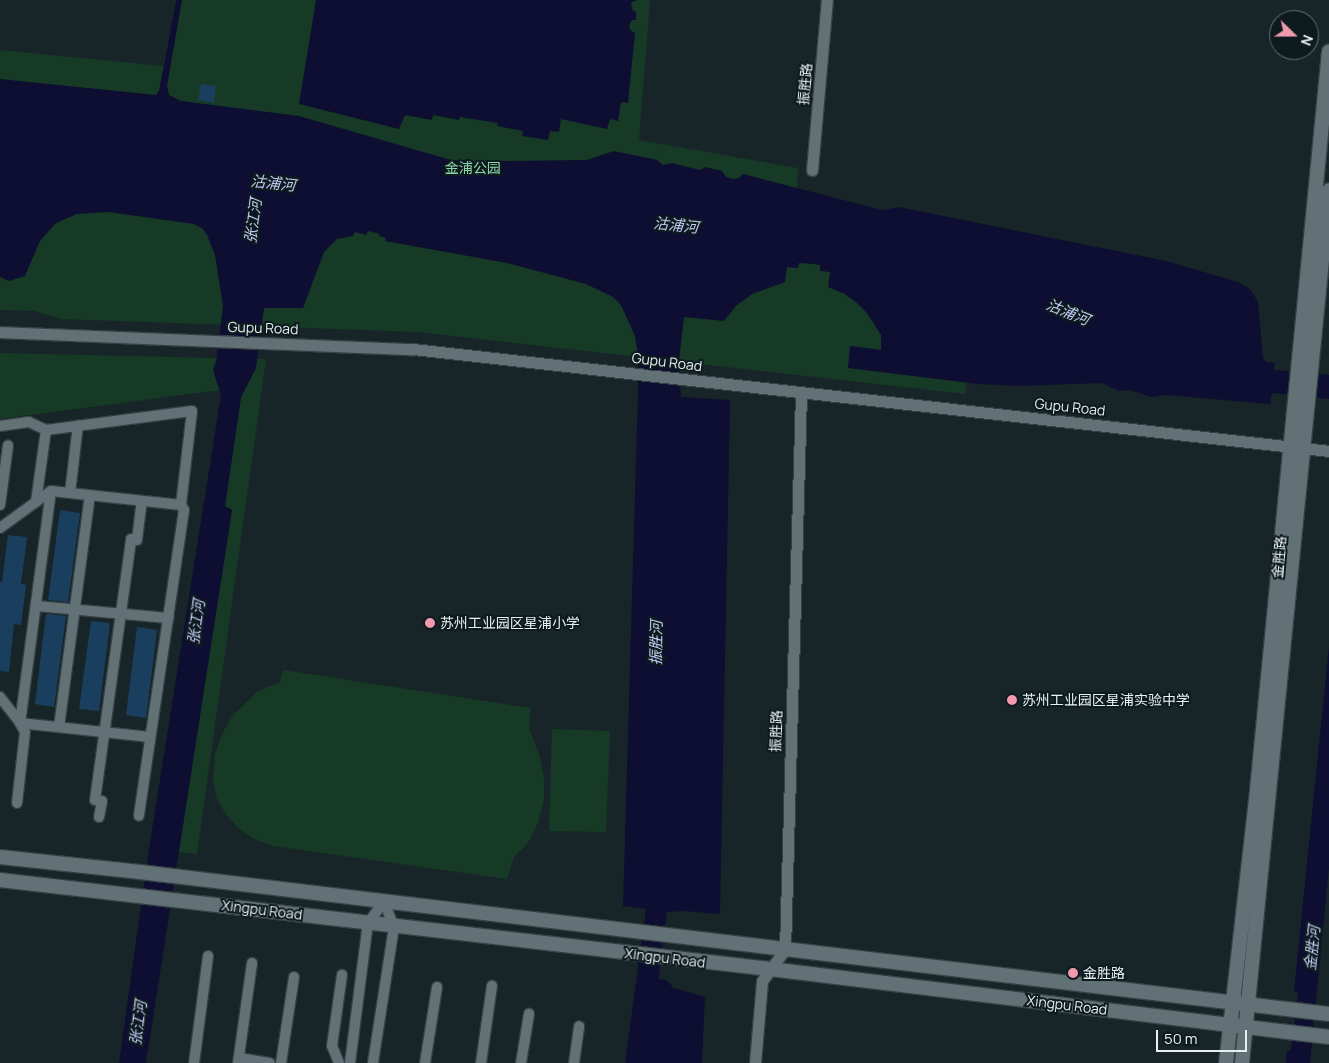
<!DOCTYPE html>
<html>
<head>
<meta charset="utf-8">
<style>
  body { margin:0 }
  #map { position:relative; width:1329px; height:1063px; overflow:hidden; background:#182528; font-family:Manrope,"Noto Sans SC",sans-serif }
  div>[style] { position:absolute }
  .green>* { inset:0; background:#163a26 }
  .water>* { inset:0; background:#0d0e31 }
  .building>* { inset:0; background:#1a3f5e }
  .roads { filter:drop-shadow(1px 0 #354042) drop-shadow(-1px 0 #354042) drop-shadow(0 1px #354042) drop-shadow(0 -1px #354042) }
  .minor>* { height:10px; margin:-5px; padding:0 5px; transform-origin:5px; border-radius:5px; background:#627176 }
  .tertiary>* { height:11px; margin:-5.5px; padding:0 5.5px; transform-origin:5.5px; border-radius:5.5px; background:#627176 }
  .secondary>* { height:14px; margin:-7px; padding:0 7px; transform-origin:7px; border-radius:7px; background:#627176 }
  .dots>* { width:14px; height:14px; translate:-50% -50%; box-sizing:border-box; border:2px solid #0e1b1e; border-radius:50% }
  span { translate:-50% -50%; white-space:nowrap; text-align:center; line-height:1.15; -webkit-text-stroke:4px #0e1b1e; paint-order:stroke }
  .street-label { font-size:14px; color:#e7eff2 }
  .park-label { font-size:14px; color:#8bd6a8 }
  .poi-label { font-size:14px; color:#e7eff2 }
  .left { translate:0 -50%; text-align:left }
  .water-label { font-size:15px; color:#c1caf3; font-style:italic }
  .north { position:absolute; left:1269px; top:10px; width:50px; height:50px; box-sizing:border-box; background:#0e1b1e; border:1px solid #657073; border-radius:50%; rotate:112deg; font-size:14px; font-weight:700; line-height:20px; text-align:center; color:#e7eff2 }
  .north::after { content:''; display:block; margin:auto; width:18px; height:22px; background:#f29aad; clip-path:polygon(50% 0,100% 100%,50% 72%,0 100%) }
  .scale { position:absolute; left:1156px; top:1030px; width:91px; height:22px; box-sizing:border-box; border:2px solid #e7eff2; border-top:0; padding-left:6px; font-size:15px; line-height:18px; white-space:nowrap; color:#e7eff2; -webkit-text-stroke:4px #0e1b1e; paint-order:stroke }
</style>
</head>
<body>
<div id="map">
  <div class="green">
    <div style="clip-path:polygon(176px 0,650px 0,639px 140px,798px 168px,797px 189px,882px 210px,899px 207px,988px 226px,965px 394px,417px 332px,61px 319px,34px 311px,0 310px,0 50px,163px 66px)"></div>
    <div style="clip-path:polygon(0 353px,217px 358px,213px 370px,220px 390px,0 419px)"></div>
    <div style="clip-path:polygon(257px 359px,266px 359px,197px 854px,179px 852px,232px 510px,225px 506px,241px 397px,256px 368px)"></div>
    <div style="clip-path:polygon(283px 670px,531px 708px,529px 728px,539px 754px,544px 777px,544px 800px,538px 823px,528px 843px,514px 857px,507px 879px,273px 846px,254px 839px,238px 828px,226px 814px,217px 800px,213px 779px,215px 754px,223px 732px,233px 715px,258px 691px,280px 682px)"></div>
    <div style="clip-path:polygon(552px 729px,610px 731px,606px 832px,549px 831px)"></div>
  </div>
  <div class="water">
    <div style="clip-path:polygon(176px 0,182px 0,167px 86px,169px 95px,181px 101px,299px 116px,451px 160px,466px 160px,465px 164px,504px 161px,587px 160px,614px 151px,657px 160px,663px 165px,672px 163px,700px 170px,705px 167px,722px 171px,726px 177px,733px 179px,739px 178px,743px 174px,882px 210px,899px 207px,1166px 261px,1238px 282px,1250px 289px,1258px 302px,1263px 358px,1266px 362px,1275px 363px,1274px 370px,1329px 375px,1329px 399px,1272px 393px,1270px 404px,1166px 395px,1151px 397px,1130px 390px,1119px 391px,1102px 383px,1017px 386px,978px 384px,848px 368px,850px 346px,881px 350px,881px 335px,867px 313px,857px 303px,845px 294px,828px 287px,830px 272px,820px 271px,820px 265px,814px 264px,799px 263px,798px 268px,787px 267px,785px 282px,752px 294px,736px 306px,724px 321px,684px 317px,679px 361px,681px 397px,730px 400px,720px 914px,684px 911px,667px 912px,659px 975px,659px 979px,666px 980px,674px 988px,705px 997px,702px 1063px,625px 1063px,646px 909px,623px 906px,638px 392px,638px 356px,635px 336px,621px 305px,613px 297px,586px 284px,507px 263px,385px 241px,386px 238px,379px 236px,380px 234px,368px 231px,366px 235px,355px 232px,353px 236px,337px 239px,324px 252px,303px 308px,264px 308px,256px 368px,241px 397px,225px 506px,232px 510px,146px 1063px,119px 1063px,149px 849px,221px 395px,213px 370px,216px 362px,223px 306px,215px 255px,207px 235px,202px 228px,194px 224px,108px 212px,77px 214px,56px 223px,40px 241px,25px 276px,9px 281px,0 277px,0 79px,156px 95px,159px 91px)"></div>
    <div style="clip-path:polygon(316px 0,637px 0,632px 2px,631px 5px,633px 11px,636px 12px,636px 20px,632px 20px,629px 26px,630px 30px,635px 33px,628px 103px,621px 102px,618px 121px,610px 119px,607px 129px,561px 119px,559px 132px,550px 131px,548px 140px,522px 136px,523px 131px,497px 126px,498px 123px,460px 117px,459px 120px,433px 115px,432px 120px,405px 115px,399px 129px,299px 104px)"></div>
    <div style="clip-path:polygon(1329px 646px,1329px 867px,1310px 1063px,1286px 1063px,1287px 1051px,1291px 1050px,1298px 992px,1294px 991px)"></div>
  </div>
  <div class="building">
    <div style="clip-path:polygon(201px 84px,216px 86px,214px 103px,198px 100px)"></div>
    <div style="clip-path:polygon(60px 510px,80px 513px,68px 602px,48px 600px)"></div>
    <div style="clip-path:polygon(8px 535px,27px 537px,21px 584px,26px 585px,21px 625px,14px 624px,9px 672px,0 671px,0 582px,2px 582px)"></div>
    <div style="clip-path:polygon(46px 614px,66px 616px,54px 707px,35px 704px)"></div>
    <div style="clip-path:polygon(91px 621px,110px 623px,99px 711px,79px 709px)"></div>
    <div style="clip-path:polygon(137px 627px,157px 630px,146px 718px,126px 715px)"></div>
  </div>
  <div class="roads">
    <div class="minor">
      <div style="left:0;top:426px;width:29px;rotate:-8deg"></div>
      <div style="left:29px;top:422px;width:19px;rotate:25deg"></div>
      <div style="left:46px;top:430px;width:147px;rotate:-7.4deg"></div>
      <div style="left:192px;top:411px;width:95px;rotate:96.7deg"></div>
      <div style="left:181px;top:505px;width:6px;rotate:59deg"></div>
      <div style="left:184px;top:510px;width:309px;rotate:98.4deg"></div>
      <div style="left:70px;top:493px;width:68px;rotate:-83.3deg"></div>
      <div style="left:36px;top:502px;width:73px;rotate:-82.1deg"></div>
      <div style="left:0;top:505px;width:60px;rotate:-82.3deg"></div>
      <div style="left:0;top:528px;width:63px;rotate:-36deg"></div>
      <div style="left:51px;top:491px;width:131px;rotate:6.1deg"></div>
      <div style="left:36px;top:606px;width:133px;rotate:5.2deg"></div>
      <div style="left:0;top:697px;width:33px;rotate:52deg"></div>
      <div style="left:20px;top:723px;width:130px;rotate:6.2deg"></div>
      <div style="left:59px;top:727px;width:234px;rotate:-82.4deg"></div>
      <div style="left:17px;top:803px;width:71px;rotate:-83.6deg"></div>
      <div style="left:25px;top:732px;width:10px;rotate:-119deg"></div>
      <div style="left:20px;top:723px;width:234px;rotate:-82.4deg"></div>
      <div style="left:99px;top:817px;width:16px;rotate:-79deg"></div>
      <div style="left:102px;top:801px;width:7px;rotate:-172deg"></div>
      <div style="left:95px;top:800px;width:263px;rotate:-82.1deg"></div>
      <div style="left:131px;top:539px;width:6px;rotate:9deg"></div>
      <div style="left:137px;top:540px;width:39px;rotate:-83deg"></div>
      <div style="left:239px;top:1058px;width:31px;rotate:9deg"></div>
      <div style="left:194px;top:1063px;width:108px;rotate:-82.5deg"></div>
      <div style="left:238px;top:1063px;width:101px;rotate:-82deg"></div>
      <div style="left:281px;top:1063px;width:87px;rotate:-81.4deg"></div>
      <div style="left:339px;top:1063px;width:18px;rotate:-112deg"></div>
      <div style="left:332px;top:1046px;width:72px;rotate:-82deg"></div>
      <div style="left:350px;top:1063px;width:141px;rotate:-82.7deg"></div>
      <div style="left:368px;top:923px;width:26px;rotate:-53deg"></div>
      <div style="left:384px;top:902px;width:27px;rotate:68deg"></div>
      <div style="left:394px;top:927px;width:138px;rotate:98.8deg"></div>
      <div style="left:425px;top:1063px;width:77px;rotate:-81deg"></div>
      <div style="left:481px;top:1063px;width:78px;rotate:-81.9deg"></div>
      <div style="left:521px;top:1063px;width:50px;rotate:-80.7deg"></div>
      <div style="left:574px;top:1063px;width:37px;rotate:-82deg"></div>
    </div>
    <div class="tertiary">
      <div style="left:812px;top:170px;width:171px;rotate:-85deg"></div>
      <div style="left:0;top:332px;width:413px;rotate:2.4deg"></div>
      <div style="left:413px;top:349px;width:922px;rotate:6.35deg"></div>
      <div style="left:755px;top:1063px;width:82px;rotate:-85.1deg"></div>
      <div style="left:762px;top:981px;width:39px;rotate:-54deg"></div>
      <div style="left:785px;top:949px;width:556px;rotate:-88.35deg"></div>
    </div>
    <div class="secondary">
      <div style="left:0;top:857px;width:141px;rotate:6.1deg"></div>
      <div style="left:140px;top:872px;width:1197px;rotate:6.81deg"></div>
      <div style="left:0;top:880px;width:775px;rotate:6.59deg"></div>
      <div style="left:770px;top:969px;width:563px;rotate:6.94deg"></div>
      <div style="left:1226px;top:1063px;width:275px;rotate:-83.5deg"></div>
      <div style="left:1257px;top:790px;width:742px;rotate:-84.43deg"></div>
      <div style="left:1242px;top:1063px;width:877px;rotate:-84.31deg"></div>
    </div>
  </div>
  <div class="dots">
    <div style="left:430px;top:623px;background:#f29aad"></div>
    <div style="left:1012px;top:700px;background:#f29aad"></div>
    <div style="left:1073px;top:973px;background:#f29aad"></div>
  </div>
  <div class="street-label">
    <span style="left:805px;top:84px;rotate:-85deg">振胜路</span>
    <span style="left:263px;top:328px;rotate:2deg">Gupu Road</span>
    <span style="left:667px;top:362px;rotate:7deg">Gupu Road</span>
    <span style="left:1070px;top:407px;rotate:6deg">Gupu Road</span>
    <span style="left:1279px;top:557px;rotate:-85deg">金胜路</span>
    <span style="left:776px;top:731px;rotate:-88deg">振胜路</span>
    <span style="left:262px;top:910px;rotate:7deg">Xingpu Road</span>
    <span style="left:665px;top:958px;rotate:7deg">Xingpu Road</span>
    <span style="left:1067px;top:1005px;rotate:7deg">Xingpu Road</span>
  </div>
  <div class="park-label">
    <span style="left:473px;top:168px">金浦公园</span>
  </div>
  <div class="poi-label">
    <span class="left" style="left:440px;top:623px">苏州工业园区星浦小学</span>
    <span class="left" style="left:1022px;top:700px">苏州工业园区星浦实验中学</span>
    <span class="left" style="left:1083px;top:973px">金胜路</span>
  </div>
  <div class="water-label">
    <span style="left:273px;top:183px;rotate:6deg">沽浦河</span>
    <span style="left:253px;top:221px;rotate:-82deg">张江河</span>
    <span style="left:676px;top:225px;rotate:6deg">沽浦河</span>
    <span style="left:1068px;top:312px;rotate:22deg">沽浦河</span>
    <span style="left:196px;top:622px;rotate:-82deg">张江河</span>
    <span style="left:656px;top:643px;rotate:-89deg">振胜河</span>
    <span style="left:1312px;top:948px;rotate:-84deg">金胜河</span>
    <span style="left:138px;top:1023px;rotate:-82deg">张江河</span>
  </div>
  <div class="north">N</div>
  <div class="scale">50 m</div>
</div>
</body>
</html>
